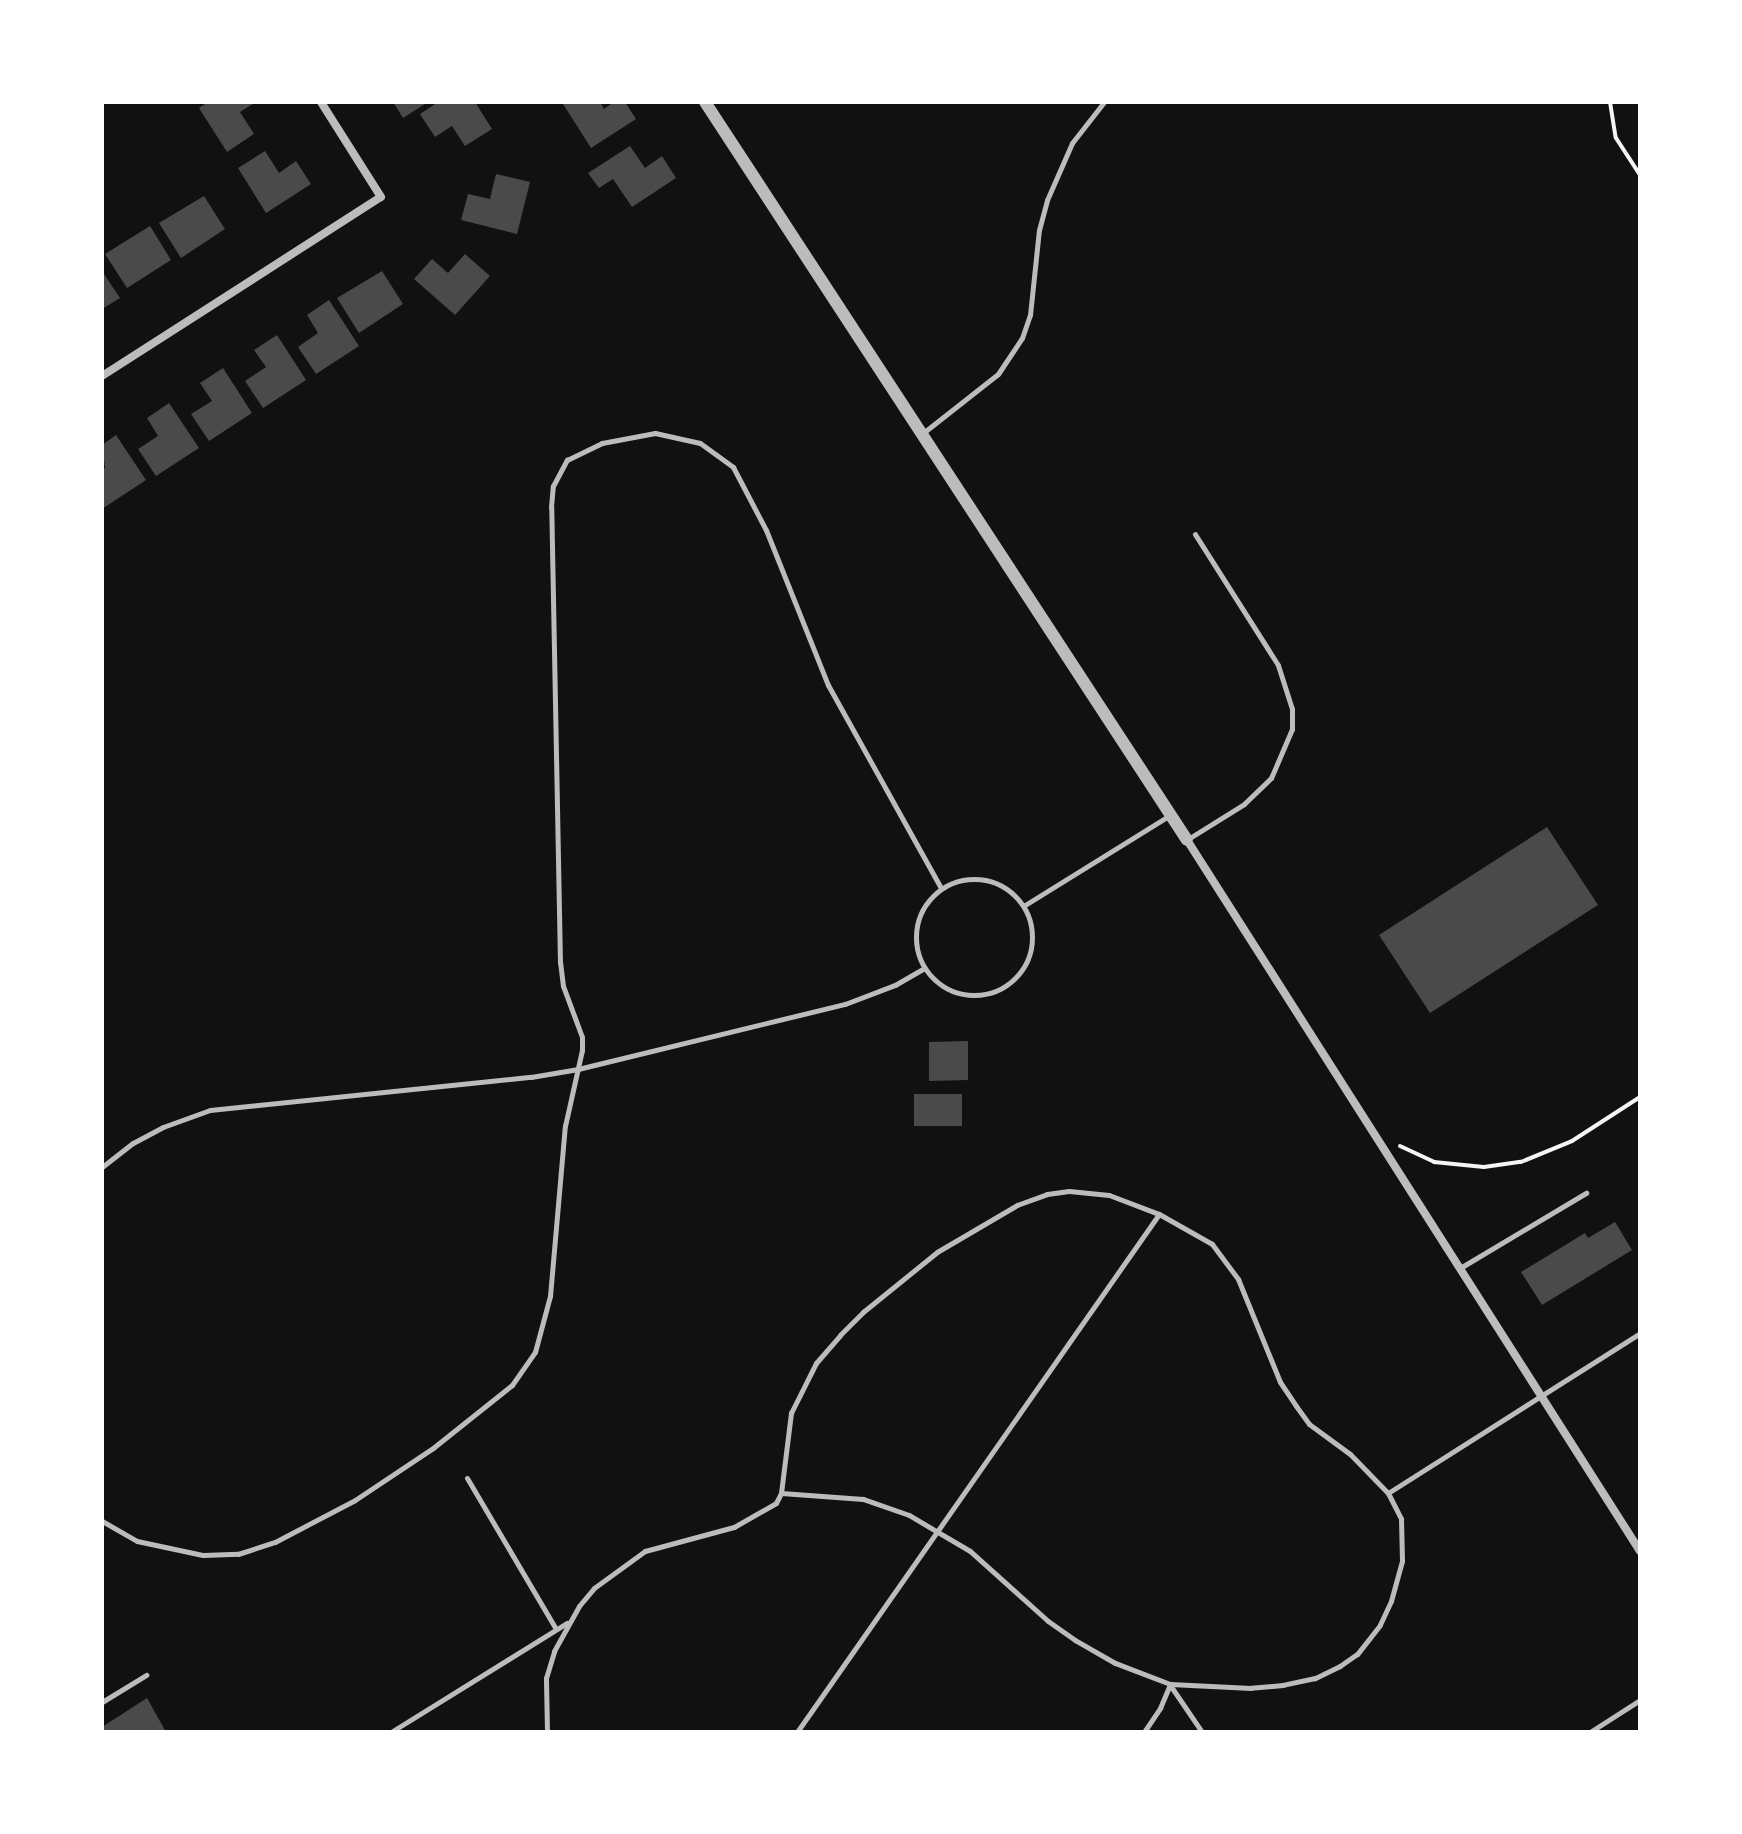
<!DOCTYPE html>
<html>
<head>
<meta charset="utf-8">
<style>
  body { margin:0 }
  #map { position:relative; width:1742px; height:1834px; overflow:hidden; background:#111; font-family:Lora,serif }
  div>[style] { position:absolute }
  .building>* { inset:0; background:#4a4a4a }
  .path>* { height:4px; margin:-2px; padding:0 2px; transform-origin:2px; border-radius:2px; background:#f5f5f5 }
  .service>* { height:5px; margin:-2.5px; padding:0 2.5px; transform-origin:2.5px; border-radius:2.5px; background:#bcbcbc }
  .service>.ring { margin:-2.5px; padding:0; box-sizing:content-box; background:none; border:5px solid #bcbcbc; border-radius:50% }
  .minor>* { height:8px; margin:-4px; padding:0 4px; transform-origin:4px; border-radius:4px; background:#bcbcbc }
  .tertiary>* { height:12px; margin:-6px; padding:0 6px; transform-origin:6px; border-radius:6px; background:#bcbcbc }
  span { translate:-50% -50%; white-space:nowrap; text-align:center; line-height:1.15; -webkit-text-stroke:7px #fff; paint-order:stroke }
  .frame { position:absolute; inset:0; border:104px solid #fff; pointer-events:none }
</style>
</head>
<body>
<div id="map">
  <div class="building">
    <div style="clip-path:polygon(208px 102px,256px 102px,240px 112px,254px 134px,227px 152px,199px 108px)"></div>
    <div style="clip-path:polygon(393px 102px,428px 102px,403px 118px)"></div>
    <div style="clip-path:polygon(438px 102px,475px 102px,492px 129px,465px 146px,452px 126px,435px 137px,420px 114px)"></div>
    <div style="clip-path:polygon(566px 102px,600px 102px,604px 109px,614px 102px,625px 102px,636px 119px,591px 148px,563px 104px)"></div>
    <div style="clip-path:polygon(630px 146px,645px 168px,662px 156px,676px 178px,632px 207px,613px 179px,599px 188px,588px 173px)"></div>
    <div style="clip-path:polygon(265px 151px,279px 173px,296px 161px,311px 184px,266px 213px,238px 168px)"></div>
    <div style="clip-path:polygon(496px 174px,530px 182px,517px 234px,461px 220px,468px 194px,490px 199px)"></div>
    <div style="clip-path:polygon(204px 196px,225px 229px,181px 258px,159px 223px)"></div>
    <div style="clip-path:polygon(150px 226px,171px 260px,127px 288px,105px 254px)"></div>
    <div style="clip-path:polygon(465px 254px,490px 276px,455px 315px,414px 279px,432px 259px,448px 273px)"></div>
    <div style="clip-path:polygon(102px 271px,120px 298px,102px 309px)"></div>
    <div style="clip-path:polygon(382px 271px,403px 304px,359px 333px,337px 298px)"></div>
    <div style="clip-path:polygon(329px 300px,359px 346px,316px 374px,298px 347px,318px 333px,307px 315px)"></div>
    <div style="clip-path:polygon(277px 335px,306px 380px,263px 408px,245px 381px,266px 367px,254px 350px)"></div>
    <div style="clip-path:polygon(223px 368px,252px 413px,209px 441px,191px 414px,212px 401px,200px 383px)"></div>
    <div style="clip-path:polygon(169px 403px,199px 448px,156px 476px,138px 449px,158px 436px,147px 418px)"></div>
    <div style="clip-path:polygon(116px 435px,146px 480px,102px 509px,102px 470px,105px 468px,102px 445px)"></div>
    <div style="clip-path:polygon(1547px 827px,1598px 905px,1430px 1013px,1379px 935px)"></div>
    <div style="clip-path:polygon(968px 1041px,968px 1080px,929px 1081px,929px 1042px)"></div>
    <div style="clip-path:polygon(914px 1094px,962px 1094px,962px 1126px,914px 1126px)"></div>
    <div style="clip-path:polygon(1615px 1222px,1632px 1250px,1542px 1305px,1521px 1272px,1585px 1233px,1588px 1238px)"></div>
    <div style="clip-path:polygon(147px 1698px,166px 1732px,102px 1732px,102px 1727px)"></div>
  </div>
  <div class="path">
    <div style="left:1610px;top:102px;width:36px;rotate:81deg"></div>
    <div style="left:1616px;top:138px;width:44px;rotate:57deg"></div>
    <div style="left:1400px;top:1146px;width:38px;rotate:25deg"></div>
    <div style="left:1434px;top:1162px;width:50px;rotate:5.7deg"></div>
    <div style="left:1484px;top:1167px;width:37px;rotate:-8deg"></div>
    <div style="left:1521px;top:1162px;width:55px;rotate:-22.4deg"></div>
    <div style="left:1572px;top:1141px;width:81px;rotate:-32.9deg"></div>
  </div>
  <div class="service">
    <div style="left:923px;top:433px;width:95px;rotate:-38.2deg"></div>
    <div style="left:998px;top:374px;width:43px;rotate:-56.3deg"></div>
    <div style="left:1022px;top:338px;width:24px;rotate:-71deg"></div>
    <div style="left:1030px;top:315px;width:85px;rotate:-84deg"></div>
    <div style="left:1039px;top:230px;width:31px;rotate:-75deg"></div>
    <div style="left:1047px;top:200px;width:62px;rotate:-66.3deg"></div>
    <div style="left:1072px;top:143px;width:52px;rotate:-52deg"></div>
    <div style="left:1188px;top:839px;width:66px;rotate:-32deg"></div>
    <div style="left:1244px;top:804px;width:37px;rotate:-44deg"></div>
    <div style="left:1271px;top:778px;width:53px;rotate:-66.8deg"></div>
    <div style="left:1292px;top:729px;width:20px;rotate:-90deg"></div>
    <div style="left:1292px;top:709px;width:46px;rotate:-107.7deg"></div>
    <div style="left:1278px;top:665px;width:155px;rotate:-122.4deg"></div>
    <div class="ring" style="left:916px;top:879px;width:111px;height:111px"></div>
    <div style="left:1025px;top:905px;width:171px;rotate:-31.8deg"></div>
    <div style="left:102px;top:1167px;width:39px;rotate:-38deg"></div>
    <div style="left:133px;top:1143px;width:34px;rotate:-28deg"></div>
    <div style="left:163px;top:1127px;width:50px;rotate:-19.9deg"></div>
    <div style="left:210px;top:1110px;width:323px;rotate:-5.9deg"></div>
    <div style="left:531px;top:1077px;width:48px;rotate:-9.7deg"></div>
    <div style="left:578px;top:1069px;width:275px;rotate:-13.7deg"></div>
    <div style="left:845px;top:1004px;width:53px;rotate:-20.8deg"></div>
    <div style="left:895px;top:985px;width:34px;rotate:-30deg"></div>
    <div style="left:1460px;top:1268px;width:147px;rotate:-30.8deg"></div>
    <div style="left:467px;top:1478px;width:175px;rotate:59.5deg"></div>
    <div style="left:1388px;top:1493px;width:299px;rotate:-32.4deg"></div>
    <div style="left:102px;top:1521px;width:40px;rotate:29.7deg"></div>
    <div style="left:137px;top:1541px;width:67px;rotate:12deg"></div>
    <div style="left:203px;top:1555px;width:35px;rotate:-2deg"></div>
    <div style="left:238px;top:1554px;width:39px;rotate:-18deg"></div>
    <div style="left:275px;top:1542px;width:90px;rotate:-27.7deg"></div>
    <div style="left:355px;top:1500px;width:94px;rotate:-33.7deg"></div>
    <div style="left:433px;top:1448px;width:101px;rotate:-38.6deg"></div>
    <div style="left:512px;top:1385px;width:40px;rotate:-55.1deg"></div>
    <div style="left:535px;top:1352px;width:58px;rotate:-75deg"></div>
    <div style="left:550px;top:1296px;width:171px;rotate:-85deg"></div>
    <div style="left:565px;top:1126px;width:78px;rotate:-77.4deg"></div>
    <div style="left:582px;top:1050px;width:13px;rotate:-90deg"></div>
    <div style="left:582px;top:1037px;width:54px;rotate:-110.4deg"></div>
    <div style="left:563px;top:986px;width:23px;rotate:-97deg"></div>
    <div style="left:560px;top:963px;width:456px;rotate:-91.1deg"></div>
    <div style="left:551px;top:507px;width:21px;rotate:-85deg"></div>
    <div style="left:553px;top:486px;width:30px;rotate:-62deg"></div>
    <div style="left:567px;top:460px;width:39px;rotate:-26deg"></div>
    <div style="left:602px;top:443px;width:54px;rotate:-10.7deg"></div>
    <div style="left:655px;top:433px;width:46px;rotate:12.5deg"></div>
    <div style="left:700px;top:443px;width:41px;rotate:36deg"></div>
    <div style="left:733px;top:467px;width:71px;rotate:62.4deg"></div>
    <div style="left:766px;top:530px;width:167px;rotate:68.2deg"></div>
    <div style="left:828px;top:685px;width:232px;rotate:60.9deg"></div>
    <div style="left:1170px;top:1685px;width:57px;rotate:55.8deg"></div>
    <div style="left:102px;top:1702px;width:52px;rotate:-31.5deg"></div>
    <div style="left:391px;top:1732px;width:207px;rotate:-31.8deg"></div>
    <div style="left:547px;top:1732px;width:54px;rotate:-91.1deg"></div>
    <div style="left:546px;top:1678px;width:28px;rotate:-73deg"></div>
    <div style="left:554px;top:1651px;width:51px;rotate:-60.9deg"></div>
    <div style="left:579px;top:1606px;width:23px;rotate:-50deg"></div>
    <div style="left:594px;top:1588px;width:63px;rotate:-36deg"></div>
    <div style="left:645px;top:1551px;width:92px;rotate:-15.1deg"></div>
    <div style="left:734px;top:1527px;width:48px;rotate:-29.7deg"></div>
    <div style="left:776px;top:1503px;width:11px;rotate:-63deg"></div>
    <div style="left:781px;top:1493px;width:81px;rotate:-82.9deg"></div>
    <div style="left:791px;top:1413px;width:56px;rotate:-63.4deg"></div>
    <div style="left:816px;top:1363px;width:37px;rotate:-49deg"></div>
    <div style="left:840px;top:1335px;width:33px;rotate:-45deg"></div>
    <div style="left:863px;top:1312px;width:95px;rotate:-39deg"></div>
    <div style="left:937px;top:1252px;width:93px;rotate:-30.4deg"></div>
    <div style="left:1017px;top:1205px;width:32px;rotate:-20deg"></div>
    <div style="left:1047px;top:1194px;width:22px;rotate:-8deg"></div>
    <div style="left:1069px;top:1191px;width:40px;rotate:5.7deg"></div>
    <div style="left:1109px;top:1195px;width:53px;rotate:20.8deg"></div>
    <div style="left:1159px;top:1214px;width:61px;rotate:29.5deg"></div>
    <div style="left:1212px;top:1244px;width:44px;rotate:53.4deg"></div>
    <div style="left:1238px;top:1279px;width:111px;rotate:67.8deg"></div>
    <div style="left:1280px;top:1382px;width:29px;rotate:56deg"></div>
    <div style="left:1296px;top:1406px;width:22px;rotate:54deg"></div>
    <div style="left:1309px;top:1424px;width:51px;rotate:36.2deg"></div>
    <div style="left:1350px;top:1454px;width:54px;rotate:45.7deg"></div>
    <div style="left:1388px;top:1493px;width:29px;rotate:63deg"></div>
    <div style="left:1401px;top:1519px;width:42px;rotate:88.6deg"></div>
    <div style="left:1402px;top:1561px;width:41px;rotate:105.4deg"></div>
    <div style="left:1391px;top:1601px;width:26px;rotate:115deg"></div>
    <div style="left:1380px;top:1625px;width:37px;rotate:128deg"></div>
    <div style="left:1357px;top:1654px;width:21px;rotate:145deg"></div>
    <div style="left:1340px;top:1666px;width:28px;rotate:154deg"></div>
    <div style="left:1315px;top:1678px;width:33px;rotate:168deg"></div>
    <div style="left:1283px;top:1685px;width:32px;rotate:175deg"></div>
    <div style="left:1251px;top:1688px;width:81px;rotate:-177.2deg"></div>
    <div style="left:1170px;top:1684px;width:59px;rotate:-159.1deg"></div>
    <div style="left:1115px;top:1663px;width:46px;rotate:-150.1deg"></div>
    <div style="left:1075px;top:1640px;width:33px;rotate:-145deg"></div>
    <div style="left:1048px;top:1621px;width:105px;rotate:-138.1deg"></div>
    <div style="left:970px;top:1551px;width:71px;rotate:-149.5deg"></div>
    <div style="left:909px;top:1515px;width:49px;rotate:-160.8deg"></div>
    <div style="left:863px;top:1499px;width:82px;rotate:-175.8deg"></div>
    <div style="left:797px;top:1732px;width:632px;rotate:-55.05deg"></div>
    <div style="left:1144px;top:1732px;width:29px;rotate:-56deg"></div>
    <div style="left:1160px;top:1708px;width:26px;rotate:-67deg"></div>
    <div style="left:1590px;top:1732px;width:59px;rotate:-32.6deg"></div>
  </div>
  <div class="minor">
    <div style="left:102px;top:376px;width:331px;rotate:-32.7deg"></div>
    <div style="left:381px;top:197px;width:112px;rotate:-122.3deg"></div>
    <div style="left:1187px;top:840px;width:843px;rotate:57.5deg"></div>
  </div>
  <div class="tertiary">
    <div style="left:705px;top:102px;width:881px;rotate:56.85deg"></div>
  </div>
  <div class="frame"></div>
</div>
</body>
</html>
